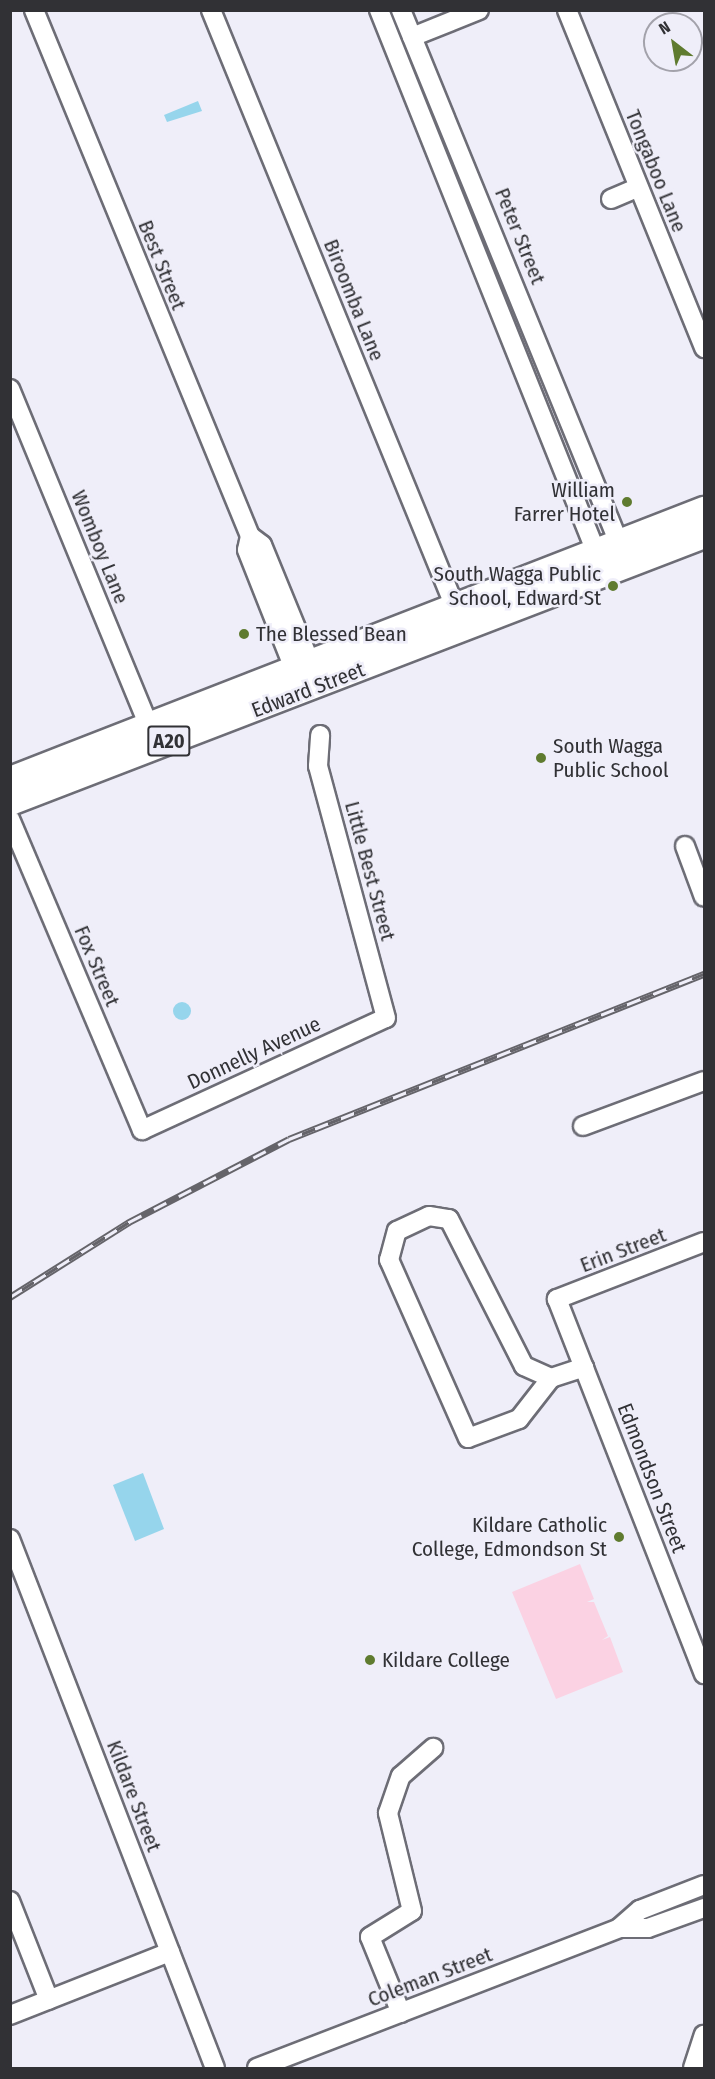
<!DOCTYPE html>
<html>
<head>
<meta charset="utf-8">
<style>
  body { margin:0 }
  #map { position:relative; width:715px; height:2079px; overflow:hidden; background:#efeef9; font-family:"Fira Sans Condensed",sans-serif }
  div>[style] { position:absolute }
  .green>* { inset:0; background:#fbd2e3 }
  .water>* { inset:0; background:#96d5ec }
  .round { border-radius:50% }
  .roads { filter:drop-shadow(2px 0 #6d6d76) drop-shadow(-2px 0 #6d6d76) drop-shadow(0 2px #6d6d76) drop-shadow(0 -2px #6d6d76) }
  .minor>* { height:18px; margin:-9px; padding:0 9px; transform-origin:9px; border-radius:9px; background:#fff }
  .highway>* { height:26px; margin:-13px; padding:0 13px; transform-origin:13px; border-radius:13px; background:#fff }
  .rail>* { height:7px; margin-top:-3.5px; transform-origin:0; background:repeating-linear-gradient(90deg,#efeef9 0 14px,#65646a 0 28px); box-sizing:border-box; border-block:2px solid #65646a }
  .dots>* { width:16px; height:16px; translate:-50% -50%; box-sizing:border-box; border:3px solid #efeef9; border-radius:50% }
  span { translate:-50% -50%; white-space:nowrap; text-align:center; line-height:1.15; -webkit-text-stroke:5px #efeef9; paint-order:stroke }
  .shield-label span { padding:2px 4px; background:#efeef9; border:2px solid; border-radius:4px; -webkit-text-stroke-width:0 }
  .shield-label { font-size:20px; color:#313135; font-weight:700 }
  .street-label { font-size:21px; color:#313135 }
  .poi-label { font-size:21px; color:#313135 }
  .right { translate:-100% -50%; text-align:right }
  .left { translate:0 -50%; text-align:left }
  .frame { position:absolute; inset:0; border:12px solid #313135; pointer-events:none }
  .north { position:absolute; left:643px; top:12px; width:60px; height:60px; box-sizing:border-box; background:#efeef9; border:2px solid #a3a2ab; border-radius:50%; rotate:329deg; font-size:16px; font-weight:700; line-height:24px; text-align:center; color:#313135 }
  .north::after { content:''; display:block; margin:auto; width:21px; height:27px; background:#5f7b2f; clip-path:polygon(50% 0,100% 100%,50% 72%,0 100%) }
</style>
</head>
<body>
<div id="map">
  <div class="green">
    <div style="clip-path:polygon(580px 1564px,594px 1599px,587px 1602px,594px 1602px,608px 1636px,602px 1640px,610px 1637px,623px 1672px,556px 1699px,512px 1592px)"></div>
  </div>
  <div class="water">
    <div style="clip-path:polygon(198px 101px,202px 111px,167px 122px,164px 115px)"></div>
    <div class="round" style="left:173px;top:1002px;width:18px;height:18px"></div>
    <div style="clip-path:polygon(143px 1473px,164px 1529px,135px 1541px,113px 1485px)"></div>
  </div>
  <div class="roads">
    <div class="minor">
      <div style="left:34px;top:10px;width:569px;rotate:67.67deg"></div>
      <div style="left:250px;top:536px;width:14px;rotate:102deg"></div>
      <div style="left:247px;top:550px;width:139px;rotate:68.4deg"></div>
      <div style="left:211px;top:10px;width:645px;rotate:67.77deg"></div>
      <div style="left:379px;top:10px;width:584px;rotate:68.18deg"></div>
      <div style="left:401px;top:10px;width:576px;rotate:67.76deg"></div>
      <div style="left:567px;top:10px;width:365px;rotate:67.9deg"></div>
      <div style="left:412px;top:37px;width:72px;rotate:-21.9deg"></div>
      <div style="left:611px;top:199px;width:30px;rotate:-23deg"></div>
      <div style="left:10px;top:389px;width:361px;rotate:67.6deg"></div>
      <div style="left:250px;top:536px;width:15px;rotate:37deg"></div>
      <div style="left:262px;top:545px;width:139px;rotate:67.7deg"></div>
      <div style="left:10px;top:819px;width:338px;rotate:67deg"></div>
      <div style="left:142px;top:1130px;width:268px;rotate:-24.7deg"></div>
      <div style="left:386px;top:1018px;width:261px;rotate:-105.1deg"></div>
      <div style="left:318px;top:766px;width:31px;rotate:-86deg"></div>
      <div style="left:685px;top:846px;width:54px;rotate:69.6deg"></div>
      <div style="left:583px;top:1126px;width:129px;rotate:-20.4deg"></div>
      <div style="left:704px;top:1242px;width:158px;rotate:158.8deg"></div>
      <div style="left:557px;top:1299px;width:403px;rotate:68.6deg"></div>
      <div style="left:551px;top:1378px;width:52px;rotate:128deg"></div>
      <div style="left:519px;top:1419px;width:54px;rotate:159.6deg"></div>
      <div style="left:468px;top:1438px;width:195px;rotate:-113.9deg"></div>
      <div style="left:389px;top:1260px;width:30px;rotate:-75deg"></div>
      <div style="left:397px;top:1231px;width:35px;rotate:-25deg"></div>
      <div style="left:429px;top:1216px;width:20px;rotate:9deg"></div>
      <div style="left:449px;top:1219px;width:165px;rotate:63deg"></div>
      <div style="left:524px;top:1366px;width:30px;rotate:24deg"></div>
      <div style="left:551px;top:1378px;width:35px;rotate:-18deg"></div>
      <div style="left:10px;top:1539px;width:567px;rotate:68.82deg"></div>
      <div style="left:10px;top:1901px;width:106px;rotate:68.5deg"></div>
      <div style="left:619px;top:1928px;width:28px;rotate:-41deg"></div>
      <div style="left:640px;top:1910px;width:69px;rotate:-21.3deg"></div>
      <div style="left:401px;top:2013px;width:82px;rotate:-112.2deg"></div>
      <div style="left:370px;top:1937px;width:49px;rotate:-31.8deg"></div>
      <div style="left:412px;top:1911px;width:101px;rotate:-103.8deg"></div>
      <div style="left:388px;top:1813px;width:39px;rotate:-71deg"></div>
      <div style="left:401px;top:1776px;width:43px;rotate:-41.2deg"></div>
      <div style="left:10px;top:2015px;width:172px;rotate:-21.5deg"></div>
      <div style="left:257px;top:2068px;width:388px;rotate:-21.1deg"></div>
      <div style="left:619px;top:1928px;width:29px"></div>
      <div style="left:648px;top:1928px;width:59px;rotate:-19.7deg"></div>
      <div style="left:693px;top:2068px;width:35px;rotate:-72deg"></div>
    </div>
    <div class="highway">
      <div style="left:10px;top:780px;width:745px;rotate:-21.26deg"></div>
      <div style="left:10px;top:802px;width:744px;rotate:-21.04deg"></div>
    </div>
  </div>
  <div class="rail">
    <div style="left:10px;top:1297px;width:141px;rotate:-32.2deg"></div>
    <div style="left:129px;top:1222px;width:180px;rotate:-27.4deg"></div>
    <div style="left:289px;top:1139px;width:447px;rotate:-21.7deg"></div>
  </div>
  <div class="dots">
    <div style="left:627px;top:502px;background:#5f7b2f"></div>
    <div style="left:613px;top:586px;background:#5f7b2f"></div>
    <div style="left:244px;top:634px;background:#5f7b2f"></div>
    <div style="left:541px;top:758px;background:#5f7b2f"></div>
    <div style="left:619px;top:1537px;background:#5f7b2f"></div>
    <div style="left:370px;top:1660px;background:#5f7b2f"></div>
  </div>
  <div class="shield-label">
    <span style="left:169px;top:741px">A20</span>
  </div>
  <div class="street-label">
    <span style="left:656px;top:171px;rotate:68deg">Tongaboo Lane</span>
    <span style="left:520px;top:236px;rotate:68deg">Peter Street</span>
    <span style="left:162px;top:265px;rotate:68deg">Best Street</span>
    <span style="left:354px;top:300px;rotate:68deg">Biroomba Lane</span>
    <span style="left:100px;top:547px;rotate:68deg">Womboy Lane</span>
    <span style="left:308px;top:690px;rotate:-21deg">Edward Street</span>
    <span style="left:370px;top:871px;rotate:75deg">Little Best Street</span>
    <span style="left:97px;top:966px;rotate:67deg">Fox Street</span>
    <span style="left:254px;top:1053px;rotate:-25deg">Donnelly Avenue</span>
    <span style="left:623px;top:1250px;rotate:-21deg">Erin Street</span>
    <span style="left:652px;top:1478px;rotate:69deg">Edmondson Street</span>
    <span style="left:134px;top:1796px;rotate:69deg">Kildare Street</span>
    <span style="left:430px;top:1977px;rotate:-21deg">Coleman Street</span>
  </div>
  <div class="poi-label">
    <span class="right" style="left:615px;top:502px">William<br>Farrer Hotel</span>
    <span class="right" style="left:601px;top:586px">South Wagga Public<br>School, Edward St</span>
    <span class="left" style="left:256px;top:634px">The Blessed Bean</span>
    <span class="left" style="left:553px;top:758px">South Wagga<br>Public School</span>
    <span class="right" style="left:607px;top:1537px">Kildare Catholic<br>College, Edmondson St</span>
    <span class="left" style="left:382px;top:1660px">Kildare College</span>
  </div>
  <div class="frame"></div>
  <div class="north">N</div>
</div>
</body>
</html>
